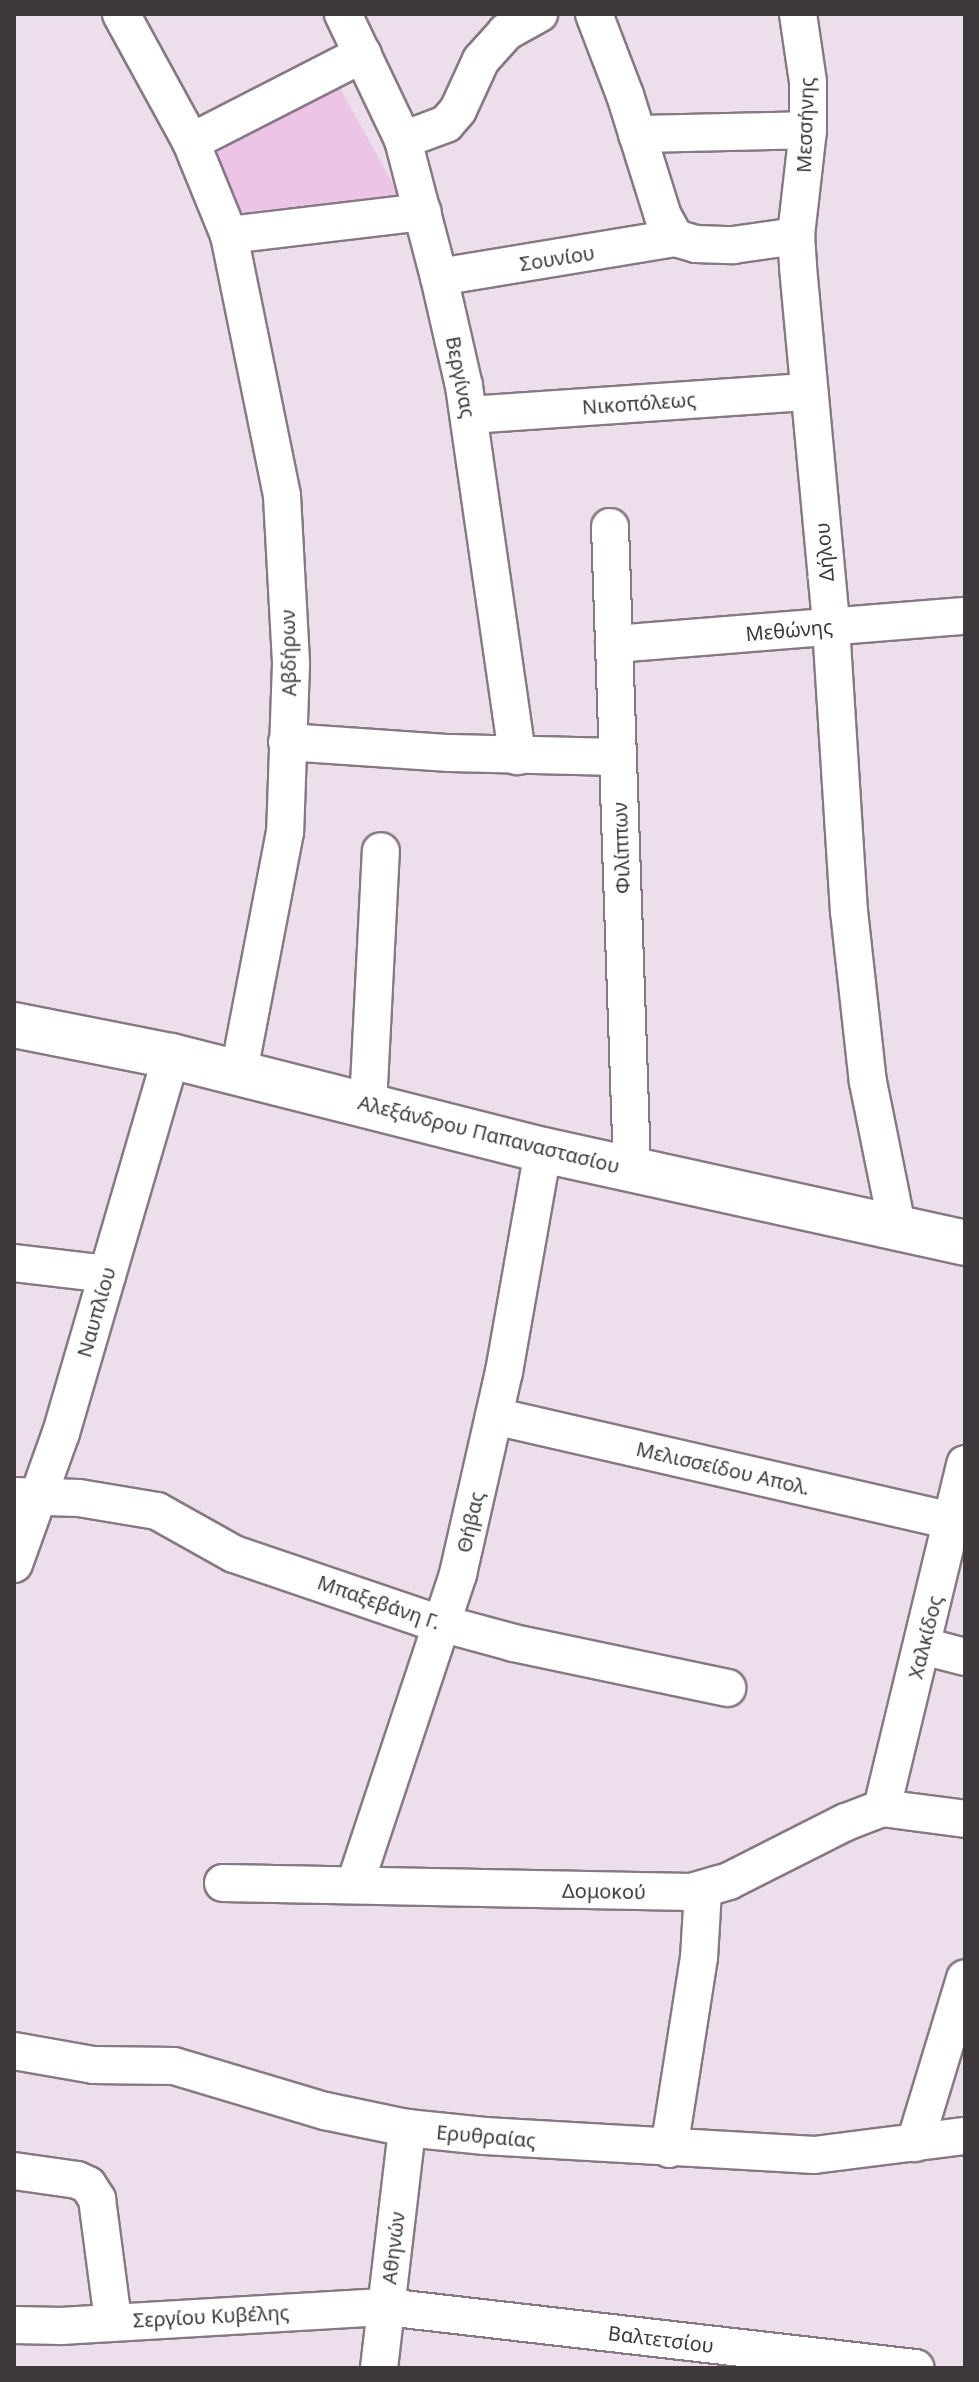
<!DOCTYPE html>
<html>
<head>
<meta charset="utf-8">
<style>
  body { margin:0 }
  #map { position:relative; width:979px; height:2382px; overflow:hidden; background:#eddeeb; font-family:"Noto Sans",sans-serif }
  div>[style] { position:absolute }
  .green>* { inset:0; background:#ecc4e5 }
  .roads { filter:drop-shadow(2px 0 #877984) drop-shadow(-2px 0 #877984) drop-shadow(0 2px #877984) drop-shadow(0 -2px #877984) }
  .minor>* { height:36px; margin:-18px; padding:0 18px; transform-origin:18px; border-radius:18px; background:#fff }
  .secondary>* { height:44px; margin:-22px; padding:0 22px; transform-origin:22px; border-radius:22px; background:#fff }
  span { translate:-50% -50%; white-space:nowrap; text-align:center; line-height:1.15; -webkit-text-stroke:8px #fff; paint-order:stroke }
  .street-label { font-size:20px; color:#3e383d }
  .frame { position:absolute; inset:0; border:16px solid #3e383d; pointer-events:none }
</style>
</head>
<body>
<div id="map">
  <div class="green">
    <div style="clip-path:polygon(338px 85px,400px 196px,239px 217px,200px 154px)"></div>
  </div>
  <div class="roads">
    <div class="minor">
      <div style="left:121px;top:14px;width:146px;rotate:61.3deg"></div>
      <div style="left:191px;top:142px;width:100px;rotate:67.8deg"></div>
      <div style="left:229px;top:235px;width:266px;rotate:78.5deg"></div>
      <div style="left:282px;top:496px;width:168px;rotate:86.9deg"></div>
      <div style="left:291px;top:664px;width:168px;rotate:92deg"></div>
      <div style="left:285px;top:832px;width:244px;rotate:100.9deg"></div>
      <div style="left:343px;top:14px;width:140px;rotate:64.5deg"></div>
      <div style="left:403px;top:140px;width:142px;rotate:75.3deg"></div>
      <div style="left:439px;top:277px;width:112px;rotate:77.1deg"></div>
      <div style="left:464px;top:386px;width:374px;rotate:81.8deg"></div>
      <div style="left:594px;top:14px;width:87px;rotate:69.1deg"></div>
      <div style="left:625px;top:95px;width:127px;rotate:72.6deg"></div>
      <div style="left:663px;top:216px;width:25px;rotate:61deg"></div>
      <div style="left:798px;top:14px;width:69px;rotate:81.6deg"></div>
      <div style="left:808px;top:82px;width:48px;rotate:90deg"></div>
      <div style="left:808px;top:130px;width:107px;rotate:96.5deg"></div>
      <div style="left:796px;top:236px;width:31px;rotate:86deg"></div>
      <div style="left:798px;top:267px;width:361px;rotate:84.7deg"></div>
      <div style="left:831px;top:626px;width:286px;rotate:86.4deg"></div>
      <div style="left:849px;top:911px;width:172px;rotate:83.7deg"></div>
      <div style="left:868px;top:1082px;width:147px;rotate:78.6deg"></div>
      <div style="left:637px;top:134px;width:171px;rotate:-1.3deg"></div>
      <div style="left:403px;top:140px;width:46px;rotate:-20.4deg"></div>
      <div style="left:446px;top:124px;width:18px;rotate:-49deg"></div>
      <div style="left:458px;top:110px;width:55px;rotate:-65.3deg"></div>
      <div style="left:481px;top:60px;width:38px;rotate:-48deg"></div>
      <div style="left:506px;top:32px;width:38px;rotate:-29deg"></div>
      <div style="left:191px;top:142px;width:193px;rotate:-27.1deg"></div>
      <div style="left:229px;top:235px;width:195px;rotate:-6.8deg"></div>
      <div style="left:439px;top:277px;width:239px;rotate:-9.4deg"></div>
      <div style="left:675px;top:238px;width:22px;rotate:16deg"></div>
      <div style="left:696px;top:244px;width:37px;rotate:2deg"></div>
      <div style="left:733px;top:245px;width:64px;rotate:-8.1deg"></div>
      <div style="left:469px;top:415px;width:341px;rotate:-3.9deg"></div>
      <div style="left:610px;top:527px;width:641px;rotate:88.03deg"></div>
      <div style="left:614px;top:644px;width:352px;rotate:-4.6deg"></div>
      <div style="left:287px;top:742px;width:163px;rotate:3.9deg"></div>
      <div style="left:450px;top:753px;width:168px;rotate:1.4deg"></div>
      <div style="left:368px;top:1105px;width:254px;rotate:-87.1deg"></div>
      <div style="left:14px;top:1263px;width:94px;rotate:6.7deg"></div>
      <div style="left:494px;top:1416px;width:470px;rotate:12.9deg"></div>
      <div style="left:14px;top:1496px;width:65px;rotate:1.8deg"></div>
      <div style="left:79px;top:1498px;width:79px;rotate:9.5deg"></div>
      <div style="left:157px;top:1511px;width:88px;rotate:29.2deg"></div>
      <div style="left:234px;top:1554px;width:199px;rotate:18.8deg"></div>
      <div style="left:422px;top:1618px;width:95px;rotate:15.2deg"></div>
      <div style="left:514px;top:1643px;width:218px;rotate:11.9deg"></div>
      <div style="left:14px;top:1564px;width:139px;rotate:-70.3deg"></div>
      <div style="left:61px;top:1433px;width:393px;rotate:-73.7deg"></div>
      <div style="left:923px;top:1646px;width:43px;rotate:14.7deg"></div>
      <div style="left:882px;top:1808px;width:354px;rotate:-76.4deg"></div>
      <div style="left:223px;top:1883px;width:468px;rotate:1.1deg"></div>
      <div style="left:691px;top:1892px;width:40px;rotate:-16deg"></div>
      <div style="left:729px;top:1881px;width:131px;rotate:-26.8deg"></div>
      <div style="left:846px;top:1822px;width:39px;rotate:-21deg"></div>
      <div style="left:882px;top:1808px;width:84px;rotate:7.5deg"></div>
      <div style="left:355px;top:1884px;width:327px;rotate:-71.6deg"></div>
      <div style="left:458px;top:1574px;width:207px;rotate:-77.2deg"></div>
      <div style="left:504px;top:1372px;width:225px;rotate:-80deg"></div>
      <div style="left:14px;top:2051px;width:80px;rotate:10deg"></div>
      <div style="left:93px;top:2065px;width:81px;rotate:0.7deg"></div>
      <div style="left:174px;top:2066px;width:158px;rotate:16.6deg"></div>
      <div style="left:325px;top:2111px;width:84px;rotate:11.7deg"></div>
      <div style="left:407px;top:2128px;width:78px;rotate:5.9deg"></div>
      <div style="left:485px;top:2136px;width:330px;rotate:3.3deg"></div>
      <div style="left:814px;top:2155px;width:152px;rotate:-7.2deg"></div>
      <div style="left:915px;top:2143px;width:172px;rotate:-73.1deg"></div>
      <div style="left:669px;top:2149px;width:193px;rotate:-81.1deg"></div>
      <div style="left:699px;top:1958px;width:68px;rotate:-86.6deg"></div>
      <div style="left:14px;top:2171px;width:64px;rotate:8.1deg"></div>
      <div style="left:77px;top:2180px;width:12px;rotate:24deg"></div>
      <div style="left:88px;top:2185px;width:17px;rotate:57deg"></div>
      <div style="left:97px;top:2199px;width:123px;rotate:82.5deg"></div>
      <div style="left:14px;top:2325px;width:48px;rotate:1.2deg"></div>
      <div style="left:62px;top:2326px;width:325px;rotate:-3.4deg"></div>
      <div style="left:386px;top:2307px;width:533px;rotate:6.58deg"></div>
      <div style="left:379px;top:2368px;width:242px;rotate:-83.3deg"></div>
    </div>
    <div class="secondary">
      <div style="left:14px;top:1025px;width:160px;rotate:11.2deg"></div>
      <div style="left:171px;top:1056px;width:384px;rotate:14.2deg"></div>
      <div style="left:543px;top:1150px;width:432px;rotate:12.4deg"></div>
    </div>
  </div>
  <div class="street-label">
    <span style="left:805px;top:125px;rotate:-88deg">Μεσσήνης</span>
    <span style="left:557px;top:258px;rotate:-9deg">Σουνίου</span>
    <span style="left:461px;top:377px;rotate:79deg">Βεργίνας</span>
    <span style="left:639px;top:403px;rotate:-4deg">Νικοπόλεως</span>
    <span style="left:824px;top:552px;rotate:-95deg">Δήλου</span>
    <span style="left:789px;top:630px;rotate:-5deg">Μεθώνης</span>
    <span style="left:288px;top:653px;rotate:-91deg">Αβδήρων</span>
    <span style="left:621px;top:848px;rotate:-92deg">Φιλίππων</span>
    <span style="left:489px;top:1134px;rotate:14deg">Αλεξάνδρου Παπαναστασίου</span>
    <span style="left:96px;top:1312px;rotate:-74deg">Ναυπλίου</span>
    <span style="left:723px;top:1468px;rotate:13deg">Μελισσείδου Απολ.</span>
    <span style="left:470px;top:1522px;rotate:-77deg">Θήβας</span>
    <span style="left:379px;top:1602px;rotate:19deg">Μπαξεβάνη Γ.</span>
    <span style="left:925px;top:1637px;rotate:-76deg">Χαλκίδος</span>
    <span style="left:604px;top:1891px;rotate:1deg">Δομοκού</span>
    <span style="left:486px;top:2136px;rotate:5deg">Ερυθραίας</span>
    <span style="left:393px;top:2248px;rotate:-83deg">Αθηνών</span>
    <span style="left:211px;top:2316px;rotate:-3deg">Σεργίου Κυβέλης</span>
    <span style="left:661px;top:2339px;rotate:7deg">Βαλτετσίου</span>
  </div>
  <div class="frame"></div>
</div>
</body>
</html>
